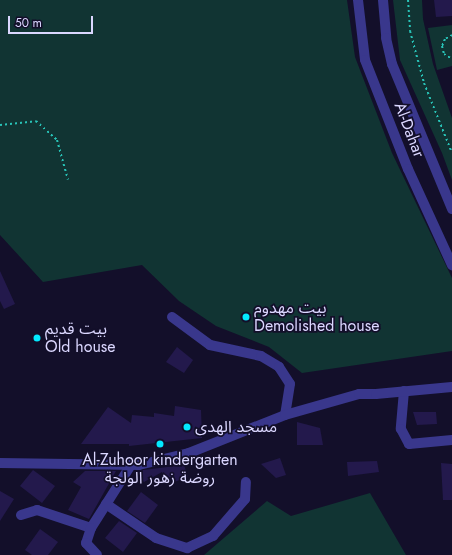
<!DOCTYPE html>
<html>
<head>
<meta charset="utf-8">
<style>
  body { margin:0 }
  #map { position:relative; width:452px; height:555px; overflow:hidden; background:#130f2a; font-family:Jost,"Noto Sans Arabic",sans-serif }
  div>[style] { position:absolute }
  .green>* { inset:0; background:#113433 }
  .building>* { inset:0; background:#23194c }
  .path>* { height:2px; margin-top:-1px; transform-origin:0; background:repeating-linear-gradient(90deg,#28c3b7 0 2px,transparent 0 5px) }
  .minor>* { height:10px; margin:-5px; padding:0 5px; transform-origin:5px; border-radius:5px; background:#39378c }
  .dots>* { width:11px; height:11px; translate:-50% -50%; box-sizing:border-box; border:2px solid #130f2a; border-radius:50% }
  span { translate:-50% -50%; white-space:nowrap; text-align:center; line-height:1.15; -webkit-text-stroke:3.5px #130f2a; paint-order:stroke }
  .street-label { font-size:16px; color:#dbd7ff }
  .poi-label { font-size:16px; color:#dbd7ff }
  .left { translate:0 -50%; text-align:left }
  .scale { position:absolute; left:8px; top:16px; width:85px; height:18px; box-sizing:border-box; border:2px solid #dbd7ff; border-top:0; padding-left:5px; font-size:12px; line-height:14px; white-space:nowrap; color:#dbd7ff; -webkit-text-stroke:3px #130f2a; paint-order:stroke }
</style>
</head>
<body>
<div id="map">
  <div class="green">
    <div style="clip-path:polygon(0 0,347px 0,355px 57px,392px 153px,452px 278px,452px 351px,302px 373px,269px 347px,216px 326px,179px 301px,142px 265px,43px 282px,0 235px)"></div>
    <div style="clip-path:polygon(393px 0,422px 0,423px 19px,433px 64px,452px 118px,452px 180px,442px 153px,400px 60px)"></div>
    <div style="clip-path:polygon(452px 25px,452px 66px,437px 70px,428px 28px)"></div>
    <div style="clip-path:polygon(370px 493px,406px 555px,204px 555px,267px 501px,291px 516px)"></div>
  </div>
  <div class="building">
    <div style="clip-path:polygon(434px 0,452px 0,452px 16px,436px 17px)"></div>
    <div style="clip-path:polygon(0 271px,15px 304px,4px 309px,0 301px)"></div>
    <div style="clip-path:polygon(177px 347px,193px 360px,184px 373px,166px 362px)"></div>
    <div style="clip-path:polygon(175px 406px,201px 410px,202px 438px,129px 446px,129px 444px,81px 444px,108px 407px,131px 423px,132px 415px,154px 417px,154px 413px,174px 416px)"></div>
    <div style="clip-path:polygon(413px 412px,436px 412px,437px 424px,417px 425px)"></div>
    <div style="clip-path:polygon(297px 422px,320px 428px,323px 445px,297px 445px)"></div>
    <div style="clip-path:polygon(280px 458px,286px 475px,276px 478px,261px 464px)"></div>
    <div style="clip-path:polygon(377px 461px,379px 472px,348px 476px,347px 462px)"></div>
    <div style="clip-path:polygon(441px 463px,452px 464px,452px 500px,443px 500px)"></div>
    <div style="clip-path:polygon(184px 465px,188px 477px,166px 485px,162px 472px,144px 482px,134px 473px,135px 471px)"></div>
    <div style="clip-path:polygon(33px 470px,55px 486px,42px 503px,20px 486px)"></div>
    <div style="clip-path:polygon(85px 471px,116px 471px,89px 519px,68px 510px,81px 487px,73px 482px)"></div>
    <div style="clip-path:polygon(0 491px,14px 499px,0 521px)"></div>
    <div style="clip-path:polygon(141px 492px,158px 505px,145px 523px,127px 511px)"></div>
    <div style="clip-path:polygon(119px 521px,137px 533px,123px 552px,105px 538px)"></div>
    <div style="clip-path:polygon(40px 529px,58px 542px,48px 555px,32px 555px,25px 550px)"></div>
  </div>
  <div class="path">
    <div style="left:408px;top:0;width:31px;rotate:86deg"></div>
    <div style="left:410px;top:31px;width:54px;rotate:74.9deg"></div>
    <div style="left:424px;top:83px;width:75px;rotate:68.2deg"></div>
    <div style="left:452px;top:35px;width:8px;rotate:150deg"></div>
    <div style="left:445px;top:39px;width:8px;rotate:113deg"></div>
    <div style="left:442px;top:46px;width:8px;rotate:76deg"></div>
    <div style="left:444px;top:54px;width:9px;rotate:32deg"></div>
    <div style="left:0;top:125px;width:36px;rotate:-6deg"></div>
    <div style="left:36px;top:121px;width:28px;rotate:42deg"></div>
    <div style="left:57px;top:140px;width:41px;rotate:74.6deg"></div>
  </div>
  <div class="minor">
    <div style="left:358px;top:0;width:60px;rotate:83.3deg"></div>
    <div style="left:365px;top:60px;width:117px;rotate:68.5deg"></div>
    <div style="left:408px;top:169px;width:106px;rotate:65.4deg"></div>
    <div style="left:383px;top:0;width:38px;rotate:85deg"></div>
    <div style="left:386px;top:38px;width:27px;rotate:77deg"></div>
    <div style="left:392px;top:64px;width:157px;rotate:67.5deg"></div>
    <div style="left:172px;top:317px;width:47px;rotate:36.4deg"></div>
    <div style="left:210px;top:345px;width:52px;rotate:12.2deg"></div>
    <div style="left:261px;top:356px;width:21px;rotate:31deg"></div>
    <div style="left:279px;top:367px;width:20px;rotate:57deg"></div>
    <div style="left:290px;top:384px;width:31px;rotate:99deg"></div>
    <div style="left:404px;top:391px;width:38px;rotate:95deg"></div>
    <div style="left:401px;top:429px;width:17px;rotate:62deg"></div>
    <div style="left:409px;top:444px;width:43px;rotate:-5.3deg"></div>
    <div style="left:0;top:463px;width:139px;rotate:0.8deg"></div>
    <div style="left:139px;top:465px;width:51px;rotate:-13.5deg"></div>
    <div style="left:189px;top:453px;width:103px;rotate:-21.6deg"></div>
    <div style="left:285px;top:415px;width:77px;rotate:-15.8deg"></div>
    <div style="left:359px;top:394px;width:17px"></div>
    <div style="left:376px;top:394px;width:76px;rotate:-5.3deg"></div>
    <div style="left:106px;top:504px;width:60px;rotate:34.2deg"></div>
    <div style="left:156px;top:538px;width:33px;rotate:18deg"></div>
    <div style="left:187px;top:548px;width:29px;rotate:-25deg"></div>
    <div style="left:213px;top:536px;width:49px;rotate:-49.1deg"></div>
    <div style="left:245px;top:499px;width:17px;rotate:-87deg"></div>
    <div style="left:21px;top:515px;width:17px;rotate:-17deg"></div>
    <div style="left:37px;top:510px;width:57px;rotate:18.4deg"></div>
    <div style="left:91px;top:528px;width:75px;rotate:-57.6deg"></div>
    <div style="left:91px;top:528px;width:16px;rotate:108deg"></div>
    <div style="left:86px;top:543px;width:16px;rotate:47deg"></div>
  </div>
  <div class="dots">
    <div style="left:246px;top:317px;background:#03e9ff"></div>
    <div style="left:37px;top:338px;background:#03e9ff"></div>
    <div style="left:187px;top:427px;background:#03e9ff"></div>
    <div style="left:160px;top:444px;background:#03e9ff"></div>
  </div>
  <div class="street-label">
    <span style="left:409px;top:130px;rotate:69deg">Al-Dahar</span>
  </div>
  <div class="poi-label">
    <span class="left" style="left:254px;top:317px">بيت مهدوم<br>Demolished house</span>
    <span class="left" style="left:45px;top:338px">بيت قديم<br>Old house</span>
    <span class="left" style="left:195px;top:427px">مسجد الهدى</span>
    <span style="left:160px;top:469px">Al-Zuhoor kindergarten<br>روضة زهور الولجة</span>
  </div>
  <div class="scale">50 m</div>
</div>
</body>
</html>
